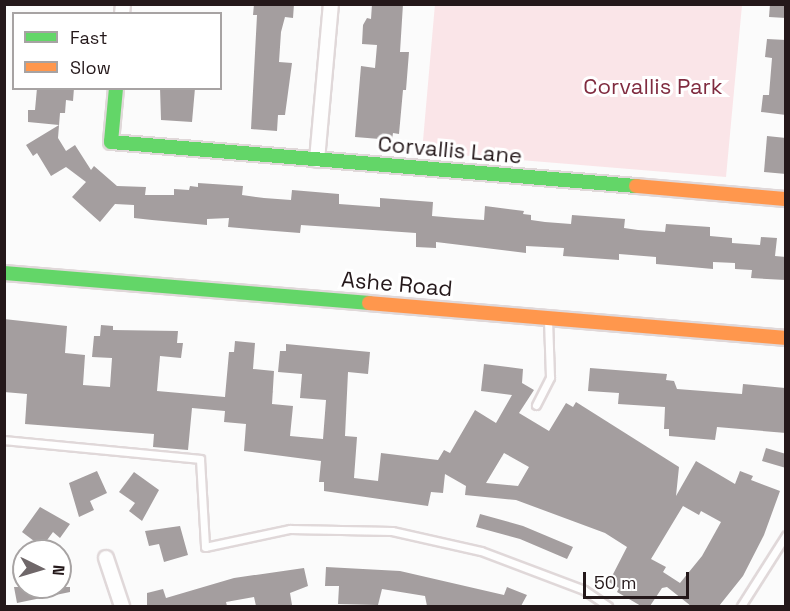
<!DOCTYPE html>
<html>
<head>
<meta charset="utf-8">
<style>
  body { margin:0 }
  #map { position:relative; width:790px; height:611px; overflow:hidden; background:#fbfbfb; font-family:"Space Grotesk",sans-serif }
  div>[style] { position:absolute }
  .green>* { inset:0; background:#fae5e8 }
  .building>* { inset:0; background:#a49e9f }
  .roads { filter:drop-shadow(2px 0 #e0d8d9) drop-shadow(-2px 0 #e0d8d9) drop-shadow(0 2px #e0d8d9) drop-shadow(0 -2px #e0d8d9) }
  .lane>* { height:7px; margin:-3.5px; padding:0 3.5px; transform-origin:3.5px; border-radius:3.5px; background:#fefefe }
  .street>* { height:14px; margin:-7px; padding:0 7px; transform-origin:7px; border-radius:7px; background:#fefefe }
  .fast>* { height:14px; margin:-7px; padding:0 7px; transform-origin:7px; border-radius:7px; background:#63d668 }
  .slow>* { height:14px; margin:-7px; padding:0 7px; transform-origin:7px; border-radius:7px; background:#ff974d }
  span { translate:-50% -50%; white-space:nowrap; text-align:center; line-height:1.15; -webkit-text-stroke:6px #fff; paint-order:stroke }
  .park-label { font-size:22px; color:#802c40 }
  .street-label { font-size:22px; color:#24181a }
  .frame { position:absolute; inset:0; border:6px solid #24181a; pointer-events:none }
  .legend { position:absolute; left:12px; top:12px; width:210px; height:78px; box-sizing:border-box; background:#fff; border:2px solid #a7a3a3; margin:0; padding:8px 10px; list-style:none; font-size:18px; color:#24181a }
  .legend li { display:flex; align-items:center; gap:12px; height:30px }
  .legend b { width:30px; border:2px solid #a7a3a3 }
  .north { position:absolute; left:12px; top:539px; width:60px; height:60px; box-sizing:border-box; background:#fff; border:2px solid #a7a3a3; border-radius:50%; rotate:95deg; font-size:16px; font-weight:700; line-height:24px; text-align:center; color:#24181a }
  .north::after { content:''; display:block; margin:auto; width:21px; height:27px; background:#6f6769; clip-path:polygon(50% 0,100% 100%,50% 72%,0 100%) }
  .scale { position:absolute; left:583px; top:572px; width:106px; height:27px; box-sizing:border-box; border:3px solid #24181a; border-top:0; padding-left:8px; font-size:18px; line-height:21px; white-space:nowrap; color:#24181a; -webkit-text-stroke:4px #fff; paint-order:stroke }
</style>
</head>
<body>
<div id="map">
  <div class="green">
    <div style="clip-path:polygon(435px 4px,742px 5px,726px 177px,422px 152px)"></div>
  </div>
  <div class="building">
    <div style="clip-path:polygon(254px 4px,294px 4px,293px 18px,285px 17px,281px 32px,279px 62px,292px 63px,285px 115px,278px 115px,277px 131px,251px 129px,257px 15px,253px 15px)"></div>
    <div style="clip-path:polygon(372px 4px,403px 4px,400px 52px,409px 52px,406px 90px,403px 90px,399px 134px,393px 133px,392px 140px,355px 137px,361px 66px,375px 68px,377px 45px,362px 44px,363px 25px,367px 18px,371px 19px)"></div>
    <div style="clip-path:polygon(770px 4px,786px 4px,786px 18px,769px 17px)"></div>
    <div style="clip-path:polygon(767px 39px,786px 40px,786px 115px,761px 112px,763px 95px,769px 95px,772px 58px,765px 57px)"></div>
    <div style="clip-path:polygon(37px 88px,74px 88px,73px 101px,66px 100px,65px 113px,60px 113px,58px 138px,66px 151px,75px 145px,91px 170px,94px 166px,117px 186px,146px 187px,145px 195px,174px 195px,174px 189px,189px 190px,190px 186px,198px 187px,198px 183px,243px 186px,242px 195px,264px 198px,291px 200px,292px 190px,339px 194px,339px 204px,380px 207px,380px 198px,433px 202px,432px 216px,455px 218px,484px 220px,485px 206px,524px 211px,523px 214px,531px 215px,531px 220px,545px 222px,571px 224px,572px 215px,625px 219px,624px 228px,638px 230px,665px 232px,666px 224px,710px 227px,710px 236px,732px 238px,732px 243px,760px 245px,761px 237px,777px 238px,775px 256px,786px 257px,786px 280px,751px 278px,752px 270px,735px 269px,735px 263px,713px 262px,713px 269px,691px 267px,656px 264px,656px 257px,619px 254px,619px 260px,563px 256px,564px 248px,526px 246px,526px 253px,436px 242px,436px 248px,416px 247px,416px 233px,301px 225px,300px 233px,262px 230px,228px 227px,229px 218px,207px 219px,207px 225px,152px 220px,134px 218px,134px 205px,115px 204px,100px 222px,72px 197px,86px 182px,66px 167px,51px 176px,37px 153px,33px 156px,26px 145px,59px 125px,28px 122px,28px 110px,35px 110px)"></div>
    <div style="clip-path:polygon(160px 88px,195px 88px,192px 122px,161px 120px)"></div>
    <div style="clip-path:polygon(767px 136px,786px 138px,786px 174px,764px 172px)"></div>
    <div style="clip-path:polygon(evenodd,4px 319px,67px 326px,65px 353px,85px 355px,83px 385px,110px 387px,112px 358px,92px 357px,94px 336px,100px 336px,101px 325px,113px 326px,113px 330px,178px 331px,177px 343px,183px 343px,181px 358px,160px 356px,157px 391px,225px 397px,229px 352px,234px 352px,235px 341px,255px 343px,253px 369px,274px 371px,272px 404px,293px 406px,290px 436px,323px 439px,326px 400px,300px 398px,302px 374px,278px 372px,280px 351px,286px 351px,286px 344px,370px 352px,368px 374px,348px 372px,345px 436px,357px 437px,354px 478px,378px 481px,381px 453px,438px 460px,444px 450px,450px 453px,475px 410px,496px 423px,512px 395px,481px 391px,484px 364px,523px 369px,522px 383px,534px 390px,519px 413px,549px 431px,566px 403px,573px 407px,576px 402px,679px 467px,676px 496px,696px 461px,735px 484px,740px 471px,753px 476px,751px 480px,780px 491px,764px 535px,743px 576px,719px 606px,691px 606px,667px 587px,662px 588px,650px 606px,641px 606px,617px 592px,619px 588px,609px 582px,627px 547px,605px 533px,516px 500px,465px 495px,466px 486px,445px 474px,443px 493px,431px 492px,428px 506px,324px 491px,324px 482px,319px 482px,321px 461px,244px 451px,246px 424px,224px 422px,225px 411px,192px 408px,188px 450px,153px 447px,154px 434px,25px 424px,27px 394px,4px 392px,4px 319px,504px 453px,529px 467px,518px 486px,486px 483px,504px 453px,4px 319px,683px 506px,699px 515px,701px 511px,721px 522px,702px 556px,680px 583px,663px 572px,666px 567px,651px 559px,683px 506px)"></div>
    <div style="clip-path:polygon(590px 368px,667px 374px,666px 380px,674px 381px,677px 389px,742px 394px,743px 384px,785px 388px,786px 433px,717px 427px,715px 440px,669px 436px,669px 429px,664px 429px,665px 407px,618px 404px,619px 393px,588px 391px)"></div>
    <div style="clip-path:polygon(766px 448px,786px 454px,786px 468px,762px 461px)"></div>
    <div style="clip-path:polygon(97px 471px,107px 493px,90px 501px,94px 510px,79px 517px,69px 483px)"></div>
    <div style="clip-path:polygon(134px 472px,159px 490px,142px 521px,129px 511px,135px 503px,119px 492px)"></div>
    <div style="clip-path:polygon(40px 507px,70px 524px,60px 538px,53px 532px,42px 547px,22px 532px)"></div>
    <div style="clip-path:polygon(480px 514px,523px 526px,573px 547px,567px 559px,520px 539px,476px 527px)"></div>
    <div style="clip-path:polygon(180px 526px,188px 555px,164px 562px,159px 544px,149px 546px,145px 531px)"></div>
    <div style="clip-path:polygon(326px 567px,400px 571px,504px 595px,507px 587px,527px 595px,521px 606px,427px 606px,425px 596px,382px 589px,378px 605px,338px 604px,339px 586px,325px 586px)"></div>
    <div style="clip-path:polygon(304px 568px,308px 586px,290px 593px,292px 605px,256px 606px,254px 597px,226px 602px,227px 606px,147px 606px,147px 593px,163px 589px,166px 598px,234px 578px)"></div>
    <div style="clip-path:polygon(14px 587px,70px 587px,70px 592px,17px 603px)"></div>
  </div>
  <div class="roads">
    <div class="lane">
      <div style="left:536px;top:405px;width:31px;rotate:-63deg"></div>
      <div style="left:550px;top:377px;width:57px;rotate:-92deg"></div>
      <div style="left:4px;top:440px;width:197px;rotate:5.5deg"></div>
      <div style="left:200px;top:459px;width:88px;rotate:86.7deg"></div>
      <div style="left:205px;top:547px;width:87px;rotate:-12deg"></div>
      <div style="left:290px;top:529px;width:102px;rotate:1.1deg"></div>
      <div style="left:392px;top:531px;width:91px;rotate:12.7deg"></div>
      <div style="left:481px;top:551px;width:110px;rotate:20.7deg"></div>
      <div style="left:584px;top:590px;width:29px;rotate:34deg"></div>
      <div style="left:741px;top:606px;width:84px;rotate:-57.6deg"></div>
    </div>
    <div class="street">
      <div style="left:122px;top:14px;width:10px;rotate:-84deg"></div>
      <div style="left:317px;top:160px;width:157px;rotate:-84.9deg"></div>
      <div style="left:106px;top:558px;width:51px;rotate:71.6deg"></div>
    </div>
    <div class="fast">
      <div style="left:116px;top:88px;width:54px;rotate:95.3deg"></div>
      <div style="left:111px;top:142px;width:527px;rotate:4.79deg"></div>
      <div style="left:4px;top:273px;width:366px;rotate:4.7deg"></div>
    </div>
    <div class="slow">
      <div style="left:636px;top:186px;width:151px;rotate:5deg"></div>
      <div style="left:369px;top:303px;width:418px;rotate:4.8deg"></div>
    </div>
  </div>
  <div class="park-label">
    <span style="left:653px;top:87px">Corvallis Park</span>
  </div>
  <div class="street-label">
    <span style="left:450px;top:150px;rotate:5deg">Corvallis Lane</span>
    <span style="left:397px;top:284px;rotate:5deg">Ashe Road</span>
  </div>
  <div class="frame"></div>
  <ul class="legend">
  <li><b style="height:8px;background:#63d668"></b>Fast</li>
  <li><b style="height:8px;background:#ff974d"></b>Slow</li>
  </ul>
  <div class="north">N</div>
  <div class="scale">50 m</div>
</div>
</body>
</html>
